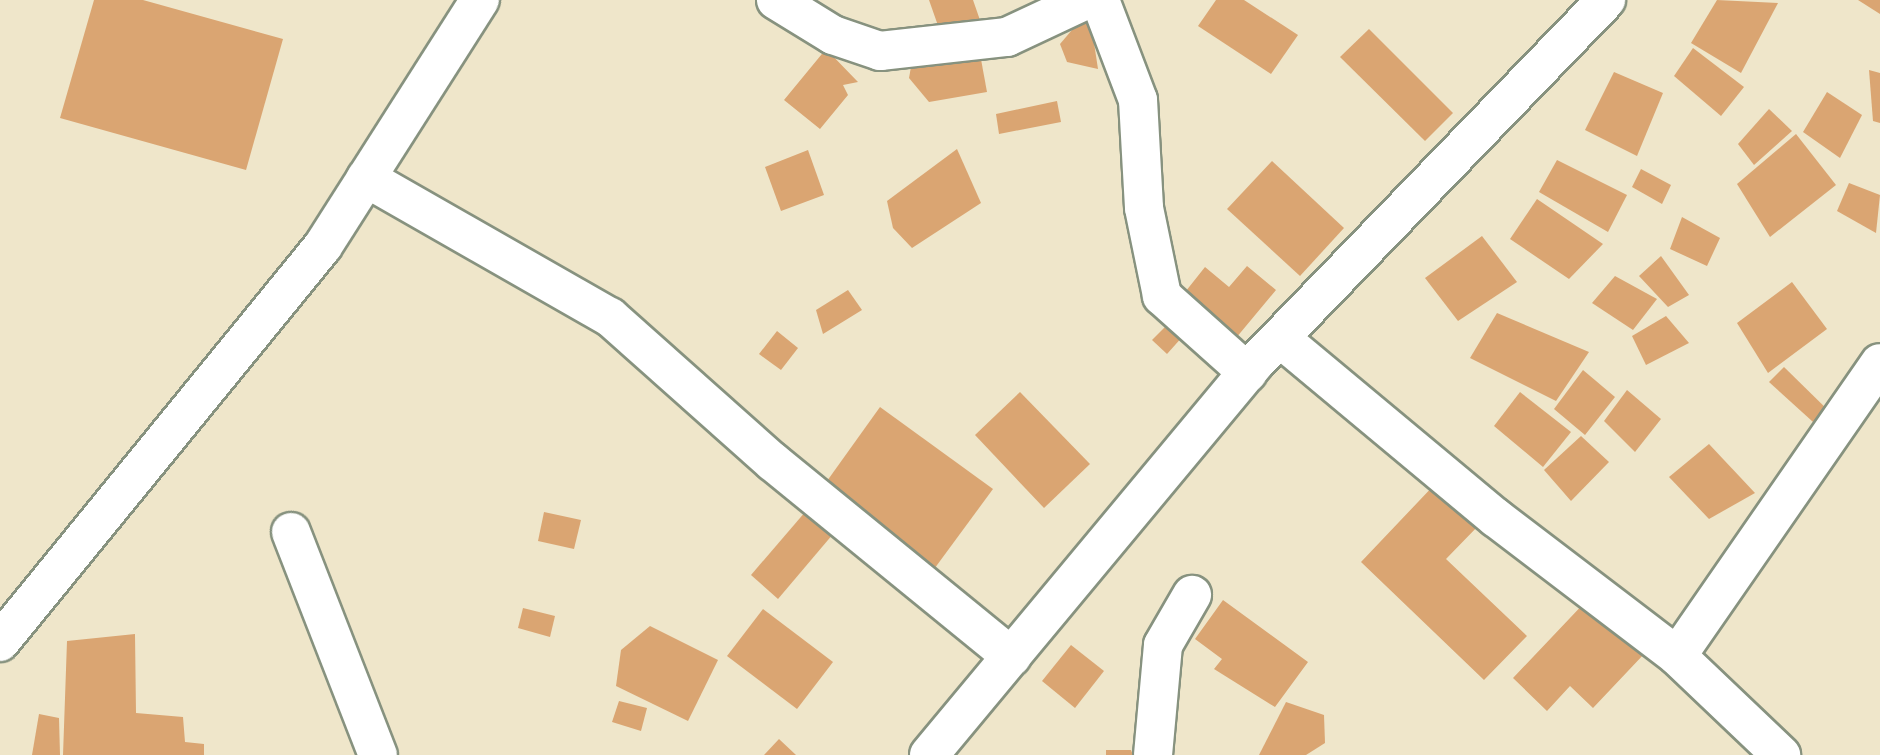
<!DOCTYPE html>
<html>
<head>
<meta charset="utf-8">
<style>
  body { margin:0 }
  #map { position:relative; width:1880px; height:755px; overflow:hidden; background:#efe6ca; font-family:Mali,sans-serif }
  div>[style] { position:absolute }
  .building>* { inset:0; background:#daa572 }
  .roads { filter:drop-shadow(2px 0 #87927f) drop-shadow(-2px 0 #87927f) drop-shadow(0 2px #87927f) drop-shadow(0 -2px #87927f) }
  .minor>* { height:38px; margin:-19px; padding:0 19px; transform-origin:19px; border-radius:19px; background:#fff }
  span { translate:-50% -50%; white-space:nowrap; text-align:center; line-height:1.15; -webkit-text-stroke:6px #fdfcf7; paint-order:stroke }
</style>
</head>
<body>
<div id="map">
  <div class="building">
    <div style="clip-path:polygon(94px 0,143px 0,283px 39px,246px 170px,60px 118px)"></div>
    <div style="clip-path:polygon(929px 0,973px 0,981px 23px,942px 37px)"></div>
    <div style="clip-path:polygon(1216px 0,1244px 0,1298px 35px,1271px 74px,1198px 26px)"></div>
    <div style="clip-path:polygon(1717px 0,1778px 3px,1741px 73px,1691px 43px)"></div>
    <div style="clip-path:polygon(1858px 0,1880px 0,1880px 14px)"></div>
    <div style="clip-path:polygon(1089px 10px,1098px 69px,1067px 62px,1060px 44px)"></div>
    <div style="clip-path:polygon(1369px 29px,1453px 113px,1425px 141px,1340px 57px)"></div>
    <div style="clip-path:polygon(978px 43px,987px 92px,929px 102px,909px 78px,913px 56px)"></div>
    <div style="clip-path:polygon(1693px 48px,1744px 87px,1721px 116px,1674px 76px)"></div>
    <div style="clip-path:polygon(826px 49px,858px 82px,843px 85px,848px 95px,820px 129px,784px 100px)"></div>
    <div style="clip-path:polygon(1869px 70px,1880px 73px,1880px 123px,1873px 121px)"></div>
    <div style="clip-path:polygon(1614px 72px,1663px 93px,1637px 156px,1585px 130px)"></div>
    <div style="clip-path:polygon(1827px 92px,1862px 115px,1840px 158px,1803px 132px)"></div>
    <div style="clip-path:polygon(1057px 101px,1061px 122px,999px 134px,996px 114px)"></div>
    <div style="clip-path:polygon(1769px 109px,1792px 131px,1754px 165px,1738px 144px)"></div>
    <div style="clip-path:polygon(1796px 134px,1836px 185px,1770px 237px,1737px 184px)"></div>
    <div style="clip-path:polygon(957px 149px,981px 203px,912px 248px,893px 228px,887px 201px)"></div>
    <div style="clip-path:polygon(808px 150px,824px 195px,781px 211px,765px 167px)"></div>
    <div style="clip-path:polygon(1557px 160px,1627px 195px,1608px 232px,1539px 192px)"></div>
    <div style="clip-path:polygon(1272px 161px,1344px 228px,1300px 276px,1227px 209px)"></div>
    <div style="clip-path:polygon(1641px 169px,1671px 185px,1662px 204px,1632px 187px)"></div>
    <div style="clip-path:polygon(1849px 183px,1880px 195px,1876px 233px,1837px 211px)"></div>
    <div style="clip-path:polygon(1537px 199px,1603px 244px,1569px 279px,1510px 239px)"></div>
    <div style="clip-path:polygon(1682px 217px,1720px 238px,1707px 266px,1670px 249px)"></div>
    <div style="clip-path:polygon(1482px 236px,1517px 282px,1458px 321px,1425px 278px)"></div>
    <div style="clip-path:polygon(1661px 256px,1689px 295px,1668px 307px,1639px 276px)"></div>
    <div style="clip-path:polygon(1247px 266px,1276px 290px,1231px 344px,1178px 301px,1205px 267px,1229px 287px)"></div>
    <div style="clip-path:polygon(1615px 276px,1657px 299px,1633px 330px,1592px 303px)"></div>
    <div style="clip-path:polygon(1792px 282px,1827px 329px,1768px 373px,1737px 323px)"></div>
    <div style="clip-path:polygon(848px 290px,862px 310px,823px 334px,816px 310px)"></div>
    <div style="clip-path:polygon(1497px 313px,1589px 352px,1556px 401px,1470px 358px)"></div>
    <div style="clip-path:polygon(1666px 316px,1689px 343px,1646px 365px,1632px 336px)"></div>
    <div style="clip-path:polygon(1170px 322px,1184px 335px,1167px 354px,1152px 340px)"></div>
    <div style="clip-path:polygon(777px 331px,798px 348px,781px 370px,759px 354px)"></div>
    <div style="clip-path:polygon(1784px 367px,1836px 418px,1823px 431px,1769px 382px)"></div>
    <div style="clip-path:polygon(1583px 370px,1615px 397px,1585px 435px,1554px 409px)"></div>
    <div style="clip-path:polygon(1627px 390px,1661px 419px,1635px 452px,1604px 421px)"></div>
    <div style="clip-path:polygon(1020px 392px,1090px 464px,1044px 508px,975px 435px)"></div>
    <div style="clip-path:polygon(1520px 392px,1571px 432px,1543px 467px,1494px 426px)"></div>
    <div style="clip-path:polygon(880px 407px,993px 489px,929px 576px,817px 495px)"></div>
    <div style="clip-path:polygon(1581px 436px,1609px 462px,1571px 501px,1544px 470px)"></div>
    <div style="clip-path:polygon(1709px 444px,1755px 493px,1709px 519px,1669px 477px)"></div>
    <div style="clip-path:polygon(1437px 482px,1480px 524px,1446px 559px,1527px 636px,1484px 680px,1361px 562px)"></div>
    <div style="clip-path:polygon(812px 504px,839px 527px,778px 599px,751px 575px)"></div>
    <div style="clip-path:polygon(544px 512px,581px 520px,574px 549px,538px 541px)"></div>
    <div style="clip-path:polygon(1588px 599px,1645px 653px,1593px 708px,1570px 686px,1547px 711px,1513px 678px)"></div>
    <div style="clip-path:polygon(1223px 600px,1308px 662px,1275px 707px,1214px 669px,1222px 659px,1195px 639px)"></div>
    <div style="clip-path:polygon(523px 608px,555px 616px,550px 637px,518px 628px)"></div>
    <div style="clip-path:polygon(763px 609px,833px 662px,797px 709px,727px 656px)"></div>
    <div style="clip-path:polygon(650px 626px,718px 660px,688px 721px,616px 686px,621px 650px)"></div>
    <div style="clip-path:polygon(135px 634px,136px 713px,183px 717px,185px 742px,204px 744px,204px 755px,63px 755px,67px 641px)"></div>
    <div style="clip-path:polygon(1071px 645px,1104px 671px,1075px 708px,1042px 681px)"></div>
    <div style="clip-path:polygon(619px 701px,647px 708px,641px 731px,612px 722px)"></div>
    <div style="clip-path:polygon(1286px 702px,1324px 715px,1325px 743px,1306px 755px,1259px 755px)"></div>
    <div style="clip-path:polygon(39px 714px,59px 718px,60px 755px,32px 755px)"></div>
    <div style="clip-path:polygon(779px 739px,796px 755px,764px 755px)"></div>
    <div style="clip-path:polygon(1106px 750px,1131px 750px,1133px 755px,1106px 755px)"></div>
  </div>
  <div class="roads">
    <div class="minor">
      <div style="left:776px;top:0;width:67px;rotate:31.6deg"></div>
      <div style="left:833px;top:35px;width:50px;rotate:18.8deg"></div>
      <div style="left:880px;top:51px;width:128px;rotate:-6.3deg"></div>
      <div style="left:1007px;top:37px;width:87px;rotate:-25.1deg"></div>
      <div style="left:1100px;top:0;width:107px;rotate:69.2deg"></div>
      <div style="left:1138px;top:100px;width:108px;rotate:86.8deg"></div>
      <div style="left:1144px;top:208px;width:90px;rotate:78.4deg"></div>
      <div style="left:1162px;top:296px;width:115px;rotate:41.8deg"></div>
      <div style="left:366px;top:178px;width:281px;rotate:29.7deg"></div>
      <div style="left:610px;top:317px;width:218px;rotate:41.7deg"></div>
      <div style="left:773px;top:462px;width:308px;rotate:39.2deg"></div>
      <div style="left:1280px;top:338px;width:281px;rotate:39.8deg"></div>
      <div style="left:1496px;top:518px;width:228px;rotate:37.3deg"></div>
      <div style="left:1677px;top:656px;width:144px;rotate:43.6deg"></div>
      <div style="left:291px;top:532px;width:239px;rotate:68.7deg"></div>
      <div style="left:0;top:642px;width:511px;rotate:-50.8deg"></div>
      <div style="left:323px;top:246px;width:292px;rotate:-57.5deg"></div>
      <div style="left:1677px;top:656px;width:356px;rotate:-55.3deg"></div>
      <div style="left:929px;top:755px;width:510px;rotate:-50.25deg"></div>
      <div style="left:1255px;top:363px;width:505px;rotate:-45.96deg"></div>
      <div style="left:1153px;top:755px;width:110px;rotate:-84.8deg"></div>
      <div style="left:1163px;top:645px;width:58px;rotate:-59.9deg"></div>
    </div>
  </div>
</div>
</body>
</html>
